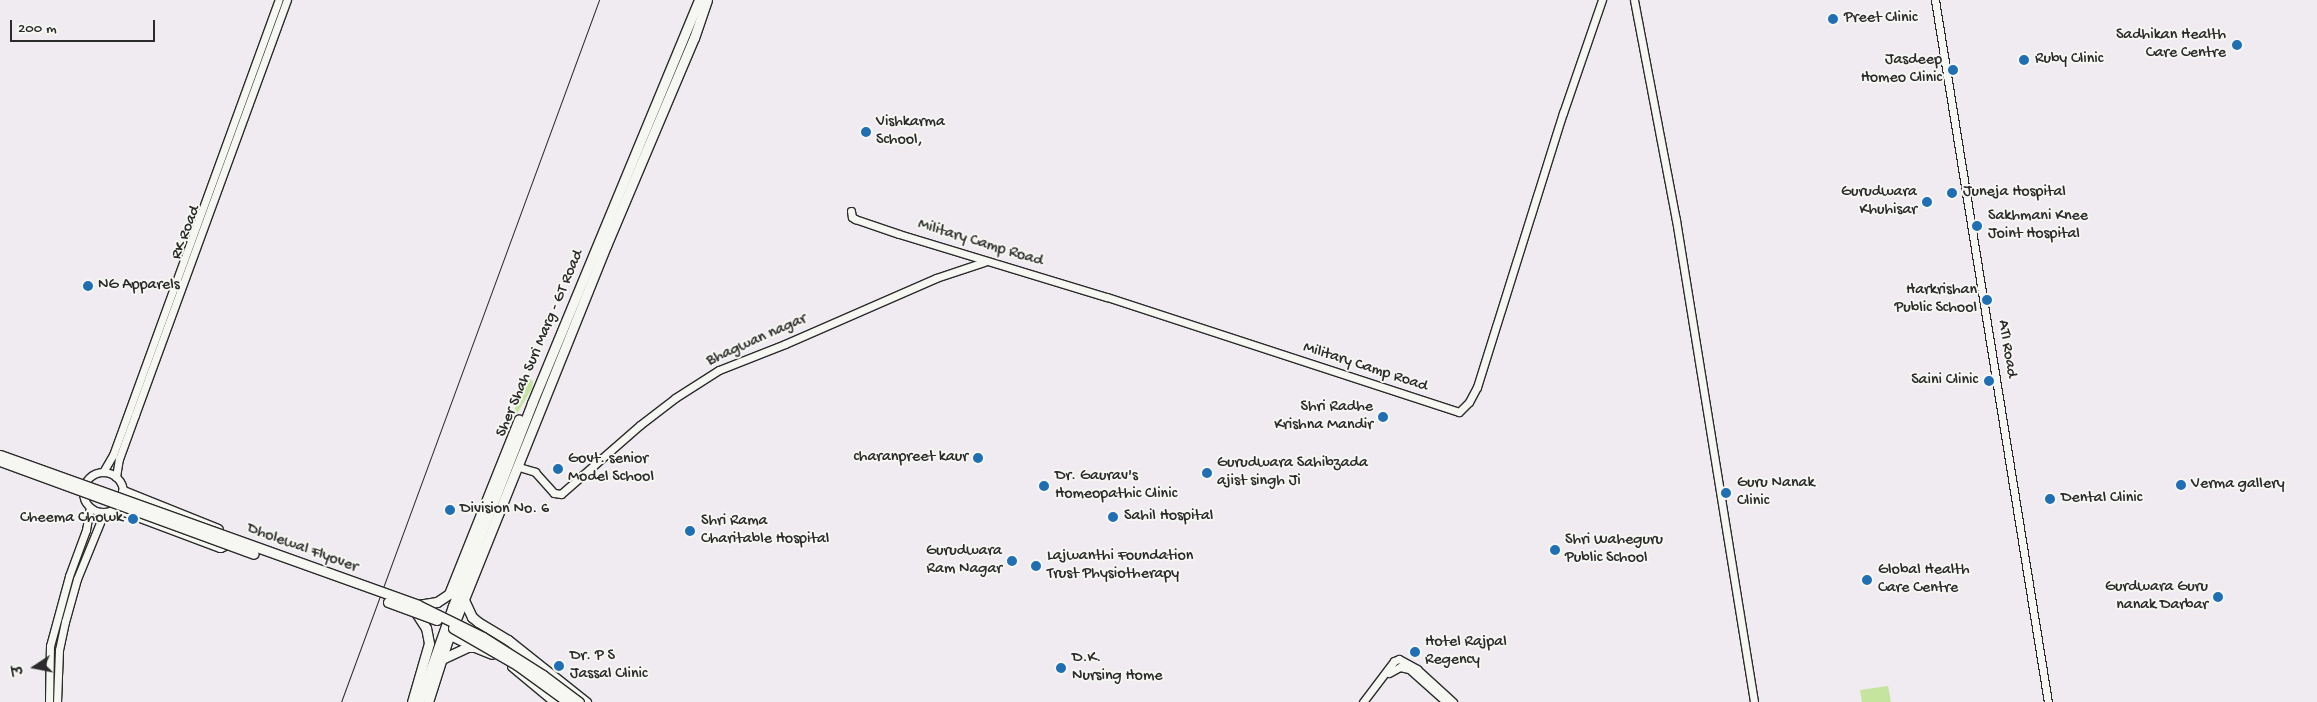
<!DOCTYPE html>
<html>
<head>
<meta charset="utf-8">
<style>
  body { margin:0 }
  #map { position:relative; width:2317px; height:702px; overflow:hidden; background:#efebf1; font-family:"Gochi Hand","Playpen Sans Deva",sans-serif }
  div>[style] { position:absolute }
  .green>* { inset:0; background:#c5e59e }
  .roads { filter:drop-shadow(1px 0 #2b2b2b) drop-shadow(-1px 0 #2b2b2b) drop-shadow(0 1px #2b2b2b) drop-shadow(0 -1px #2b2b2b) }
  .tertiary>* { height:7px; margin:-3.5px; padding:0 3.5px; transform-origin:3.5px; border-radius:3.5px; background:#f6f6f2 }
  .tertiary>.ring { margin:-3.5px; padding:0; box-sizing:content-box; background:none; border:7px solid #f6f6f2; border-radius:50% }
  .primary>* { height:9px; margin:-4.5px; padding:0 4.5px; transform-origin:4.5px; border-radius:4.5px; background:#f6f6f2 }
  .rail>* { height:1px; margin:-0.5px; padding:0 0.5px; transform-origin:0.5px; border-radius:0.5px; background:#2b2b2b }
  .bridges { filter:drop-shadow(1px 0 #2b2b2b) drop-shadow(-1px 0 #2b2b2b) drop-shadow(0 1px #2b2b2b) drop-shadow(0 -1px #2b2b2b) }
  .primary-bridge>* { height:9px; margin:-4.5px; padding:0 4.5px; transform-origin:4.5px; border-radius:4.5px; background:#f6f6f2 }
  .dots>* { width:14px; height:14px; translate:-50% -50%; box-sizing:border-box; border:2px solid #f6f6f2; border-radius:50% }
  span { translate:-50% -50%; white-space:nowrap; text-align:center; line-height:1.15; -webkit-text-stroke:4px #f6f6f2; paint-order:stroke }
  .poi-label { font-size:16px; color:#2b2b2b }
  .left { translate:0 -50%; text-align:left }
  .right { translate:-100% -50%; text-align:right }
  .street-label { font-size:16px; color:#2b2b2b }
  .north { position:absolute; left:10px; top:642px; width:50px; height:50px; -webkit-text-stroke:4px #f6f6f2; paint-order:stroke; rotate:259deg; font-size:14px; font-weight:700; line-height:20px; text-align:center; color:#2b2b2b }
  .north::after { content:''; display:block; margin:auto; width:18px; height:22px; background:#2b2b2b; clip-path:polygon(50% 0,100% 100%,50% 72%,0 100%) }
  .scale { position:absolute; left:10px; top:20px; width:145px; height:22px; box-sizing:border-box; border:2px solid #2b2b2b; border-top:0; padding-left:6px; font-size:15px; line-height:18px; white-space:nowrap; color:#2b2b2b; -webkit-text-stroke:4px #f6f6f2; paint-order:stroke }
</style>
</head>
<body>
<div id="map">
  <div class="green">
    <div style="clip-path:polygon(527px 377px,533px 381px,532px 388px,511px 424px,523px 380px)"></div>
    <div style="clip-path:polygon(1888px 686px,1891px 702px,1862px 702px,1860px 690px)"></div>
  </div>
  <div class="roads">
    <div class="tertiary">
      <div style="left:1634px;top:0;width:224px;rotate:79.2deg"></div>
      <div style="left:1676px;top:220px;width:488px;rotate:80.8deg"></div>
      <div style="left:1935px;top:0;width:711px;rotate:80.86deg"></div>
      <div style="left:851px;top:211px;width:6px;rotate:81deg"></div>
      <div style="left:852px;top:217px;width:4px;rotate:34deg"></div>
      <div style="left:855px;top:219px;width:46px;rotate:18.8deg"></div>
      <div style="left:899px;top:234px;width:217px;rotate:16.9deg"></div>
      <div style="left:1107px;top:297px;width:370px;rotate:18.1deg"></div>
      <div style="left:1459px;top:412px;width:14px;rotate:-45deg"></div>
      <div style="left:1469px;top:402px;width:17px;rotate:-62deg"></div>
      <div style="left:1477px;top:387px;width:287px;rotate:-72.6deg"></div>
      <div style="left:1563px;top:113px;width:120px;rotate:-71deg"></div>
      <div style="left:519px;top:467px;width:17px;rotate:17deg"></div>
      <div style="left:535px;top:472px;width:28px;rotate:48deg"></div>
      <div style="left:554px;top:493px;width:7px;rotate:8deg"></div>
      <div style="left:561px;top:494px;width:105px;rotate:-41.1deg"></div>
      <div style="left:640px;top:425px;width:44px;rotate:-37.6deg"></div>
      <div style="left:675px;top:398px;width:52px;rotate:-32.5deg"></div>
      <div style="left:719px;top:370px;width:71px;rotate:-21.5deg"></div>
      <div style="left:785px;top:344px;width:165px;rotate:-23.6deg"></div>
      <div style="left:936px;top:278px;width:51px;rotate:-18.4deg"></div>
      <div style="left:103px;top:472px;width:20px;rotate:-60deg"></div>
      <div style="left:113px;top:455px;width:484px;rotate:-70deg"></div>
      <div class="ring" style="left:83px;top:472px;width:33px;height:33px"></div>
      <div style="left:116px;top:477px;width:18px;rotate:-81deg"></div>
      <div style="left:119px;top:459px;width:47px;rotate:-70deg"></div>
      <div style="left:135px;top:415px;width:442px;rotate:-69.9deg"></div>
      <div style="left:1389px;top:673px;width:13px;rotate:-29deg"></div>
      <div style="left:1400px;top:667px;width:9px;rotate:13deg"></div>
      <div style="left:1409px;top:669px;width:50px;rotate:41.7deg"></div>
      <div style="left:49px;top:702px;width:56px;rotate:-89deg"></div>
      <div style="left:50px;top:646px;width:73px;rotate:-74.8deg"></div>
      <div style="left:69px;top:576px;width:49px;rotate:-69.7deg"></div>
      <div style="left:86px;top:530px;width:22px;rotate:-80deg"></div>
      <div style="left:57px;top:702px;width:52px;rotate:-87.8deg"></div>
      <div style="left:59px;top:650px;width:29px;rotate:-78deg"></div>
      <div style="left:65px;top:622px;width:45px;rotate:-74.4deg"></div>
      <div style="left:77px;top:579px;width:71px;rotate:-67.8deg"></div>
      <div style="left:1363px;top:702px;width:51px;rotate:-52.9deg"></div>
      <div style="left:1394px;top:661px;width:5px;rotate:-22deg"></div>
      <div style="left:1399px;top:659px;width:21px;rotate:29deg"></div>
      <div style="left:1417px;top:669px;width:49px;rotate:42.5deg"></div>
    </div>
    <div class="primary">
      <div style="left:123px;top:491px;width:102px;rotate:21.8deg"></div>
      <div style="left:116px;top:508px;width:111px;rotate:20.6deg"></div>
      <div style="left:220px;top:547px;width:8px;rotate:-23deg"></div>
      <div style="left:464px;top:600px;width:19px;rotate:65deg"></div>
      <div style="left:472px;top:617px;width:8px;rotate:40deg"></div>
      <div style="left:478px;top:622px;width:35px;rotate:31deg"></div>
      <div style="left:508px;top:640px;width:100px;rotate:38.5deg"></div>
      <div style="left:418px;top:605px;width:19px;rotate:-9deg"></div>
      <div style="left:437px;top:602px;width:14px;rotate:-34deg"></div>
      <div style="left:449px;top:594px;width:188px;rotate:-68.2deg"></div>
      <div style="left:446px;top:633px;width:32px;rotate:26deg"></div>
      <div style="left:442px;top:659px;width:29px;rotate:-25deg"></div>
      <div style="left:468px;top:647px;width:7px"></div>
      <div style="left:475px;top:647px;width:18px;rotate:22deg"></div>
      <div style="left:512px;top:666px;width:56px;rotate:39.9deg"></div>
      <div style="left:412px;top:702px;width:61px;rotate:-73.9deg"></div>
      <div style="left:429px;top:643px;width:15px;rotate:-101deg"></div>
      <div style="left:426px;top:628px;width:20px;rotate:-123deg"></div>
      <div style="left:419px;top:702px;width:102px;rotate:-70.5deg"></div>
      <div style="left:453px;top:606px;width:218px;rotate:-68.7deg"></div>
      <div style="left:532px;top:403px;width:436px;rotate:-67.5deg"></div>
      <div style="left:428px;top:702px;width:66px;rotate:-72.4deg"></div>
      <div style="left:448px;top:639px;width:424px;rotate:-68.1deg"></div>
      <div style="left:606px;top:246px;width:226px;rotate:-67.1deg"></div>
      <div style="left:694px;top:38px;width:40px;rotate:-71.1deg"></div>
    </div>
  </div>
  <div class="rail">
    <div style="left:341px;top:702px;width:748px;rotate:-69.82deg"></div>
  </div>
  <div class="bridges">
    <div class="primary-bridge">
      <div style="left:0;top:455px;width:444px;rotate:19.7deg"></div>
      <div style="left:418px;top:605px;width:72px;rotate:26.2deg"></div>
      <div style="left:483px;top:637px;width:71px;rotate:32.3deg"></div>
      <div style="left:543px;top:675px;width:45px;rotate:36.9deg"></div>
      <div style="left:0;top:461px;width:270px;rotate:20.1deg"></div>
      <div style="left:388px;top:602px;width:52px;rotate:20.2deg"></div>
      <div style="left:453px;top:628px;width:74px;rotate:30deg"></div>
      <div style="left:517px;top:665px;width:63px;rotate:36deg"></div>
    </div>
  </div>
  <div class="dots">
    <div style="left:1833px;top:19px;background:#1f6fb2"></div>
    <div style="left:2237px;top:45px;background:#1f6fb2"></div>
    <div style="left:2024px;top:60px;background:#1f6fb2"></div>
    <div style="left:1953px;top:70px;background:#1f6fb2"></div>
    <div style="left:866px;top:132px;background:#1f6fb2"></div>
    <div style="left:1952px;top:193px;background:#1f6fb2"></div>
    <div style="left:1927px;top:202px;background:#1f6fb2"></div>
    <div style="left:1977px;top:226px;background:#1f6fb2"></div>
    <div style="left:88px;top:286px;background:#1f6fb2"></div>
    <div style="left:1987px;top:300px;background:#1f6fb2"></div>
    <div style="left:1989px;top:381px;background:#1f6fb2"></div>
    <div style="left:1383px;top:417px;background:#1f6fb2"></div>
    <div style="left:978px;top:458px;background:#1f6fb2"></div>
    <div style="left:558px;top:469px;background:#1f6fb2"></div>
    <div style="left:1207px;top:473px;background:#1f6fb2"></div>
    <div style="left:2181px;top:485px;background:#1f6fb2"></div>
    <div style="left:1044px;top:486px;background:#1f6fb2"></div>
    <div style="left:1726px;top:493px;background:#1f6fb2"></div>
    <div style="left:2050px;top:499px;background:#1f6fb2"></div>
    <div style="left:450px;top:510px;background:#1f6fb2"></div>
    <div style="left:1113px;top:517px;background:#1f6fb2"></div>
    <div style="left:133px;top:519px;background:#1f6fb2"></div>
    <div style="left:690px;top:531px;background:#1f6fb2"></div>
    <div style="left:1555px;top:550px;background:#1f6fb2"></div>
    <div style="left:1012px;top:561px;background:#1f6fb2"></div>
    <div style="left:1036px;top:566px;background:#1f6fb2"></div>
    <div style="left:1867px;top:580px;background:#1f6fb2"></div>
    <div style="left:2218px;top:597px;background:#1f6fb2"></div>
    <div style="left:1415px;top:652px;background:#1f6fb2"></div>
    <div style="left:559px;top:666px;background:#1f6fb2"></div>
    <div style="left:1061px;top:668px;background:#1f6fb2"></div>
  </div>
  <div class="poi-label">
    <span class="left" style="left:1844px;top:19px">Preet Clinic</span>
    <span class="right" style="left:2226px;top:45px">Sadhikan Health<br>Care Centre</span>
    <span class="left" style="left:2035px;top:60px">Ruby Clinic</span>
    <span class="right" style="left:1942px;top:70px">Jasdeep<br>Homeo Clinic</span>
    <span class="left" style="left:876px;top:132px">Vishkarma<br>School,</span>
    <span class="right" style="left:1917px;top:202px">Gurudwara<br>Khuhisar</span>
    <span class="left" style="left:1963px;top:193px">Juneja Hospital</span>
    <span class="left" style="left:1988px;top:226px">Sakhmani Knee<br>Joint Hospital</span>
    <span class="left" style="left:98px;top:286px">NG Apparels</span>
    <span class="right" style="left:1977px;top:300px">Harkrishan<br>Public School</span>
    <span class="right" style="left:1978px;top:381px">Saini Clinic</span>
    <span class="right" style="left:1373px;top:417px">Shri Radhe<br>Krishna Mandir</span>
    <span class="right" style="left:968px;top:458px">charanpreet kaur</span>
    <span class="left" style="left:568px;top:469px">Govt. senior<br>Model School</span>
    <span class="left" style="left:1217px;top:473px">Gurudwara Sahibzada<br>ajist singh Ji</span>
    <span class="left" style="left:1055px;top:486px">Dr. Gaurav's<br>Homeopathic Clinic</span>
    <span class="left" style="left:1737px;top:493px">Guru Nanak<br>Clinic</span>
    <span class="left" style="left:2191px;top:485px">Verma gallery</span>
    <span class="left" style="left:2061px;top:499px">Dental Clinic</span>
    <span class="left" style="left:460px;top:510px">Division No. 6</span>
    <span class="left" style="left:1124px;top:517px">Sahil Hospital</span>
    <span class="right" style="left:123px;top:519px">Cheema Chowk</span>
    <span class="left" style="left:701px;top:531px">Shri Rama<br>Charitable Hospital</span>
    <span class="left" style="left:1565px;top:550px">Shri Waheguru<br>Public School</span>
    <span class="right" style="left:1002px;top:561px">Gurudwara<br>Ram Nagar</span>
    <span class="left" style="left:1047px;top:566px">Lajwanthi Foundation<br>Trust Physiotherapy</span>
    <span class="left" style="left:1878px;top:580px">Global Health<br>Care Centre</span>
    <span class="right" style="left:2208px;top:597px">Gurdwara Guru<br>nanak Darbar</span>
    <span class="left" style="left:1425px;top:652px">Hotel Rajpal<br>Regency</span>
    <span class="left" style="left:570px;top:666px">Dr. P S<br>Jassal Clinic</span>
    <span class="left" style="left:1072px;top:668px">D.K.<br>Nursing Home</span>
  </div>
  <div class="street-label">
    <span style="left:187px;top:233px;rotate:-69deg">RK Road</span>
    <span style="left:980px;top:244px;rotate:17deg">Military Camp Road</span>
    <span style="left:757px;top:341px;rotate:-24deg">Bhagwan nagar</span>
    <span style="left:541px;top:344px;rotate:-67deg">Sher Shah Suri Marg - GT Road</span>
    <span style="left:2006px;top:349px;rotate:81deg">ATI Road</span>
    <span style="left:1365px;top:368px;rotate:18deg">Military Camp Road</span>
    <span style="left:302px;top:549px;rotate:20deg">Dholewal Flyover</span>
  </div>
  <div class="north">उ</div>
  <div class="scale">200 m</div>
</div>
</body>
</html>
